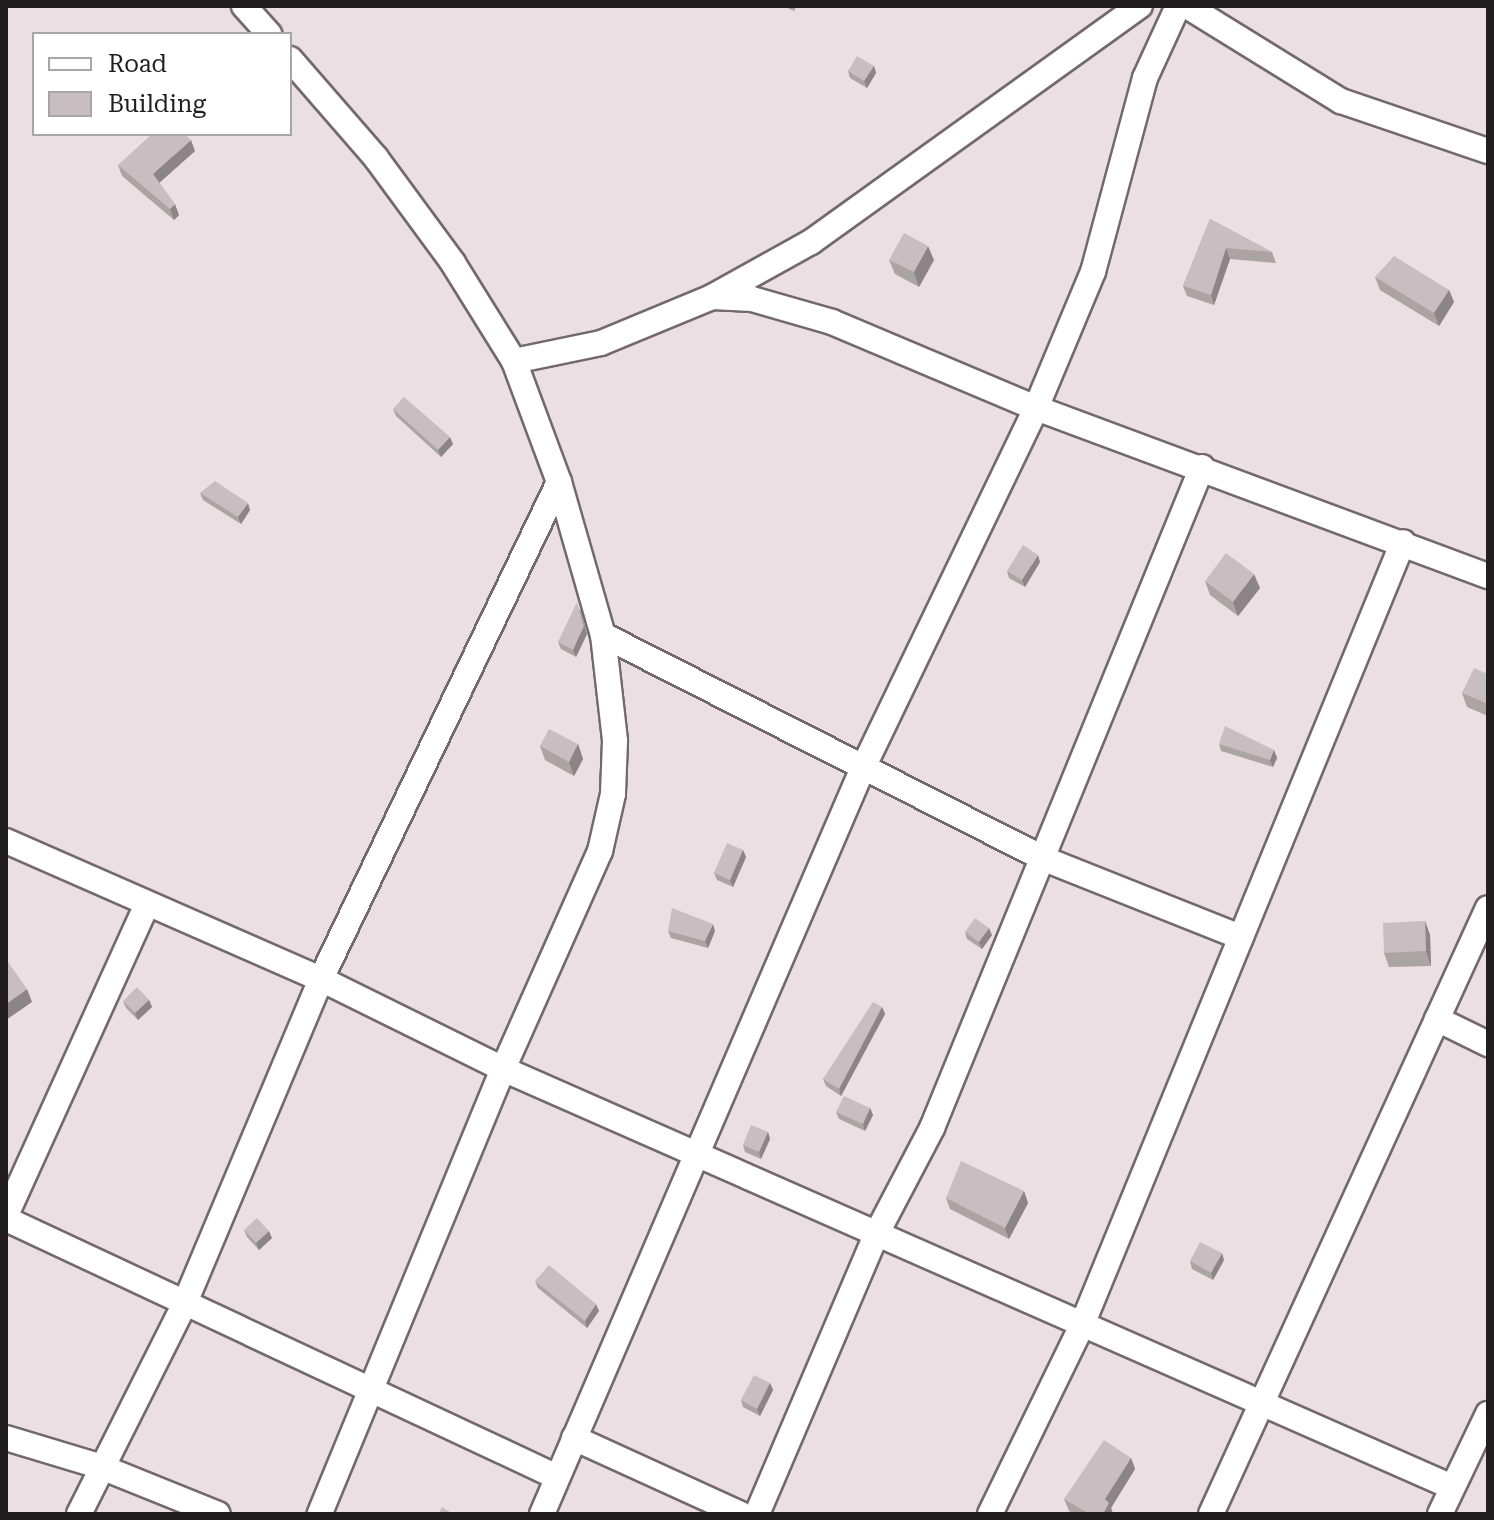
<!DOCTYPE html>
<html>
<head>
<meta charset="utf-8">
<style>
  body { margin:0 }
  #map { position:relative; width:1494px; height:1520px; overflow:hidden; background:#ebdfe3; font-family:"Roboto Serif",serif }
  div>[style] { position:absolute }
  .roads { filter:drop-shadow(2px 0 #73696c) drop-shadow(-2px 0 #73696c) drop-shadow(0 2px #73696c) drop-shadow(0 -2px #73696c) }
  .minor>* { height:24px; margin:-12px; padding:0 12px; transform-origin:12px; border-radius:12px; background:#fff }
  .wall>* { inset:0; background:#aca3a5 }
  .shaded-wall>* { inset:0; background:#8c8486 }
  .building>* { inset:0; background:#c8bdc0 }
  span { translate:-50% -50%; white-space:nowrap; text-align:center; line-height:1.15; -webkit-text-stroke:8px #fff; paint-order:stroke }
  .frame { position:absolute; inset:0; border:8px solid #221e20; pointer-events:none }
  .legend { position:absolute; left:32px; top:32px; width:260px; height:104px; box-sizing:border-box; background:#fff; border:2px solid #a7a5a6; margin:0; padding:10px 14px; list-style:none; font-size:24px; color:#221e20 }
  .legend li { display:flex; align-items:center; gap:16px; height:40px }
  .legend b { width:40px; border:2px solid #a7a5a6 }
</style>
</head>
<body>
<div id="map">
  <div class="roads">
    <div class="minor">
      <div style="left:244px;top:6px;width:38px;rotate:48deg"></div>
      <div style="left:1187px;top:6px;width:181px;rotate:31.7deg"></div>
      <div style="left:1341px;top:101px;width:155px;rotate:18.8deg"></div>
      <div style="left:290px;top:59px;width:131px;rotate:49deg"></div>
      <div style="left:376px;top:158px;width:130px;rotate:53.7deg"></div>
      <div style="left:453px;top:263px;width:115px;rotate:58.1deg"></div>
      <div style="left:514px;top:361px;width:129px;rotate:69.6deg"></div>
      <div style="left:559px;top:482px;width:159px;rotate:74deg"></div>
      <div style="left:603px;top:635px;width:107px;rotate:83.5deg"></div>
      <div style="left:615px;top:741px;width:53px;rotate:92.2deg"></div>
      <div style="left:613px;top:794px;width:58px;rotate:102.8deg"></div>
      <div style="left:600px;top:851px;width:239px;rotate:114deg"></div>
      <div style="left:503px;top:1069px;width:481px;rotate:112.4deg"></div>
      <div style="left:712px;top:297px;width:40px;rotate:2.9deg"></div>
      <div style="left:752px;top:299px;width:83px;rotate:16deg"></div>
      <div style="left:832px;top:322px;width:221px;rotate:22.9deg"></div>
      <div style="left:1036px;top:408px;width:482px;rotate:20.4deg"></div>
      <div style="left:514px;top:361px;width:89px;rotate:-11.7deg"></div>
      <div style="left:601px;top:343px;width:120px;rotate:-22.5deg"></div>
      <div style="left:712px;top:297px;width:113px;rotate:-29.1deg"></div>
      <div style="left:811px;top:242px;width:405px;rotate:-35.7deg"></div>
      <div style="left:603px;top:635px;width:492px;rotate:26.9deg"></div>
      <div style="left:1042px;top:858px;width:214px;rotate:21.7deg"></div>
      <div style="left:6px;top:841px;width:344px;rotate:23.7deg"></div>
      <div style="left:321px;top:979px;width:203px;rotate:26.3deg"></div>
      <div style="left:503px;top:1069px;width:1037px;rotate:23.77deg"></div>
      <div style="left:1437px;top:1019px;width:57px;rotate:26.1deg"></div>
      <div style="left:6px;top:1215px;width:341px;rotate:-65.6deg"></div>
      <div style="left:6px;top:1219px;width:608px;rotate:25.09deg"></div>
      <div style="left:6px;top:1438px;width:97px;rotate:16.8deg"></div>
      <div style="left:99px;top:1466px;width:128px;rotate:22deg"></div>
      <div style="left:574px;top:1438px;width:183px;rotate:24.5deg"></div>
      <div style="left:79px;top:1514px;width:234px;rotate:-63.3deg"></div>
      <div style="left:184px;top:1305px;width:354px;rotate:-67.2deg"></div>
      <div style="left:321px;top:979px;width:551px;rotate:-64.41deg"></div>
      <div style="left:542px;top:1514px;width:810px;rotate:-66.73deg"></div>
      <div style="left:862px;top:770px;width:402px;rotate:-64.3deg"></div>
      <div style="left:1036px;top:408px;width:147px;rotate:-67.3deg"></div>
      <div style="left:1093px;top:272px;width:201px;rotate:-75deg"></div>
      <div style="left:1145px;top:78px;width:79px;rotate:-65.4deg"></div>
      <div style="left:757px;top:1514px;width:308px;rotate:-66.9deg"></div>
      <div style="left:878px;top:1231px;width:116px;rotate:-62.3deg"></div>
      <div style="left:932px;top:1128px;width:714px;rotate:-67.78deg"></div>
      <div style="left:990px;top:1514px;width:210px;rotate:-64deg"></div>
      <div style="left:1082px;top:1325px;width:846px;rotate:-67.71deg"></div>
      <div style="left:1211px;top:1514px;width:666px;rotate:-65.44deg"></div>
      <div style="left:1440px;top:1514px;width:111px;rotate:-64.4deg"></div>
    </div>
  </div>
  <div class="wall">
    <div style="clip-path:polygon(783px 6px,797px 6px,794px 11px)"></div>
    <div style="clip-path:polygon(874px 66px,876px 73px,867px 88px,850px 78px,848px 71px)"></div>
    <div style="clip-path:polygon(195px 151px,159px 182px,179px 215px,174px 220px,122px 176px,118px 165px)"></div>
    <div style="clip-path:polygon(1210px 219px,1272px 252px,1276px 263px,1230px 259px,1214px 305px,1187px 296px,1183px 286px)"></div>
    <div style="clip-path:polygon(889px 260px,934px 260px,919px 287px,895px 274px)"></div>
    <div style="clip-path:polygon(1375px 277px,1449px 290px,1454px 302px,1439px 326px,1380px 290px)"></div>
    <div style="clip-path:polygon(393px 409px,453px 444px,441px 457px,396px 416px)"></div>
    <div style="clip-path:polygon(200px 493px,250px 510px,241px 524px,203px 500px)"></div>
    <div style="clip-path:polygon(1040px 562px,1025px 587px,1009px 578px,1007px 571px)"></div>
    <div style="clip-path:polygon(1205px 581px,1260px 588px,1238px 616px,1210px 595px)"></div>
    <div style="clip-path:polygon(580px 609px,587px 634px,576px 657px,561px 649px,558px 642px)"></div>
    <div style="clip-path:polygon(1488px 674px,1488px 716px,1467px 707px,1462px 693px)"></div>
    <div style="clip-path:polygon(578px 744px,583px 759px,574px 776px,545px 760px,540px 746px)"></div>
    <div style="clip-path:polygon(1219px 744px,1274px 750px,1277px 758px,1273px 767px,1221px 751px)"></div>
    <div style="clip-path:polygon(743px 850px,746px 857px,733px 887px,717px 880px,714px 873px)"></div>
    <div style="clip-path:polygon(1425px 921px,1430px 935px,1431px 966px,1389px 967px,1384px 953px)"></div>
    <div style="clip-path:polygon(668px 931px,715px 931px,708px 948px,671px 938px)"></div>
    <div style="clip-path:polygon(965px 932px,992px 935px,982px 949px,967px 939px)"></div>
    <div style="clip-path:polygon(149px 1000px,152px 1007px,138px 1020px,126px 1008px,123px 1001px)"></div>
    <div style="clip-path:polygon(882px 1007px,885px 1014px,841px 1096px,826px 1086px,823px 1079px)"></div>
    <div style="clip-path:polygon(870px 1108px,873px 1115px,865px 1131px,839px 1119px,836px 1112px)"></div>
    <div style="clip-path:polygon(768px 1132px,770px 1139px,761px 1159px,745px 1152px,743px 1145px)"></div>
    <div style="clip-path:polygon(1024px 1191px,1028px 1203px,1009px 1239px,950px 1209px,946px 1198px)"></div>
    <div style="clip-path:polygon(244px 1230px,272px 1238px,259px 1250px,247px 1237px)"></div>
    <div style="clip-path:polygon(1224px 1260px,1213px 1280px,1192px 1269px,1190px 1261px)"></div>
    <div style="clip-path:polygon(535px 1281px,599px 1311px,587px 1328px,538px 1288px)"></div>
    <div style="clip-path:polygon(770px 1383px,773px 1390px,760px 1416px,743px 1407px,741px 1400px)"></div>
    <div style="clip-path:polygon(1131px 1458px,1135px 1469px,1111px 1508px,1113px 1514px,1074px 1514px,1069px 1511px,1064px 1499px)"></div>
  </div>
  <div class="shaded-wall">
    <div style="clip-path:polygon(874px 66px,876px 73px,867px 88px,864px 81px)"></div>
    <div style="clip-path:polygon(191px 140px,195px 151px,157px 185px,153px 174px)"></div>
    <div style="clip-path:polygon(175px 204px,179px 215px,174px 220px,170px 209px)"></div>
    <div style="clip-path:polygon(928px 246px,934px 260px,919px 287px,914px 272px)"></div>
    <div style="clip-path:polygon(1226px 248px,1230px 259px,1214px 305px,1211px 295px)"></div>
    <div style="clip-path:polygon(1449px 290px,1454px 302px,1439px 326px,1434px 313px)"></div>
    <div style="clip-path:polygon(450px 437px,453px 444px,441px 457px,438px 450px)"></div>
    <div style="clip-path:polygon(248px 503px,250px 510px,241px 524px,238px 517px)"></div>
    <div style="clip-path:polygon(1038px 555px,1040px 562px,1025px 587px,1022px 580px)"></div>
    <div style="clip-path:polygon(1254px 574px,1260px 588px,1238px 616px,1233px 602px)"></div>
    <div style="clip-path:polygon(580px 609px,587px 634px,576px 657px,573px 650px)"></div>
    <div style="clip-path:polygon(578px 744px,583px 759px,574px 776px,569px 762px)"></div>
    <div style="clip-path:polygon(1274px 750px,1277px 758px,1273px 767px,1270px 760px)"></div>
    <div style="clip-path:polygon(743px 850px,746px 857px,733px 887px,730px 880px)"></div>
    <div style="clip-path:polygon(1425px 921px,1430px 935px,1431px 966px,1426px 951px)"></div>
    <div style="clip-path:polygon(713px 924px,715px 931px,708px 948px,705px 941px)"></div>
    <div style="clip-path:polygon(989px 928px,992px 935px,982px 949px,979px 942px)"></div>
    <div style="clip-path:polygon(27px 989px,32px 1002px,6px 1020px,6px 1004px)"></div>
    <div style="clip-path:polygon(149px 1000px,152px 1007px,138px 1020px,135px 1013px)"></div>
    <div style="clip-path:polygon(882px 1007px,885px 1014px,841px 1096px,839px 1089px)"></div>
    <div style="clip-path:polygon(870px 1108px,873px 1115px,865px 1131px,863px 1124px)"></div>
    <div style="clip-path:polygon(768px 1132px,770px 1139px,761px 1159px,759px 1152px)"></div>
    <div style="clip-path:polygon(1024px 1191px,1028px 1203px,1009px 1239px,1005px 1228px)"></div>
    <div style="clip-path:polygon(269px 1231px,272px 1238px,259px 1250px,256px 1243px)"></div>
    <div style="clip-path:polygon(1222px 1253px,1224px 1260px,1213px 1280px,1211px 1273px)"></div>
    <div style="clip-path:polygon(596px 1304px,599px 1311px,587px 1328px,585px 1321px)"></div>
    <div style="clip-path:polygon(770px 1383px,773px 1390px,760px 1416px,757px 1409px)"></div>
    <div style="clip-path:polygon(1131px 1458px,1135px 1469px,1111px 1508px,1113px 1514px,1103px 1514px,1105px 1499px)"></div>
  </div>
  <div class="building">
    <div style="clip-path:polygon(857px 56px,874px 66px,864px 81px,848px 71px)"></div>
    <div style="clip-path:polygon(152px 134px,185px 134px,191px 140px,153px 174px,175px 204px,170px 209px,118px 165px)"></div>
    <div style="clip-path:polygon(1210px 219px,1272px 252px,1226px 248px,1211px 295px,1183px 286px)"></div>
    <div style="clip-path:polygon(904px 233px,928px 246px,914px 272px,889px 260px)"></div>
    <div style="clip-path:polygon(1394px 256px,1449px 290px,1434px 313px,1375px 277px)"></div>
    <div style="clip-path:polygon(404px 397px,450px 437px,438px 450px,393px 409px)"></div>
    <div style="clip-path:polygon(215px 481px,248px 503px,238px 517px,200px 493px)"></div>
    <div style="clip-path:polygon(1023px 545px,1038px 555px,1022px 580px,1007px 571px)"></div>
    <div style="clip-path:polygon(1226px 553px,1254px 574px,1233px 602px,1205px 581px)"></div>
    <div style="clip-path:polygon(577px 602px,584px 626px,573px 650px,558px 642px)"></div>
    <div style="clip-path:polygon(1474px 668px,1488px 674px,1488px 704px,1462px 693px)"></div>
    <div style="clip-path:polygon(1225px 726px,1274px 750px,1270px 760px,1219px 744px)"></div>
    <div style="clip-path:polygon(549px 729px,578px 744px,569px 762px,540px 746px)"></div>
    <div style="clip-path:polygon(727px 843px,743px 850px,730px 880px,714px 873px)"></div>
    <div style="clip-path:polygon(672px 908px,713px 924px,705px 941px,668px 931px)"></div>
    <div style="clip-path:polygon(975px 918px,989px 928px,979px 942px,965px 932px)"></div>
    <div style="clip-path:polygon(1425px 921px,1426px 951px,1384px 953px,1383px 923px)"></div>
    <div style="clip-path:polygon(8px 962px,27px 989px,6px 1004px,6px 964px)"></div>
    <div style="clip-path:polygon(137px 987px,149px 1000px,135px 1013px,123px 1001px)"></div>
    <div style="clip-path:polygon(873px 1002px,882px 1007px,839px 1089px,823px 1079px)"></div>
    <div style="clip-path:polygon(844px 1096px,870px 1108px,863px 1124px,836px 1112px)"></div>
    <div style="clip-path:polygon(751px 1125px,768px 1132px,759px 1152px,743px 1145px)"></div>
    <div style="clip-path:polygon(961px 1161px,1024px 1191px,1005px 1228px,946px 1198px)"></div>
    <div style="clip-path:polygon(257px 1218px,269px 1231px,256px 1243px,244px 1230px)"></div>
    <div style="clip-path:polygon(1200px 1242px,1222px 1253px,1211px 1273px,1190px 1261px)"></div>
    <div style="clip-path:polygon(549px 1265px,596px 1304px,585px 1321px,535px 1281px)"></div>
    <div style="clip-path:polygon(754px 1375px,770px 1383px,757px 1409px,741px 1400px)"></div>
    <div style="clip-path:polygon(1104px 1440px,1131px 1458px,1105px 1499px,1109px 1503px,1103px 1514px,1085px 1514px,1086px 1512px,1064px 1499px)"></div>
    <div style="clip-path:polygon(442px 1507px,453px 1514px,438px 1514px)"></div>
  </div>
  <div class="frame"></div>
  <ul class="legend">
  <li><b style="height:10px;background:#fff"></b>Road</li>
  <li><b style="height:22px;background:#c8bdc0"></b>Building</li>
  </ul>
</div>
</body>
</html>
